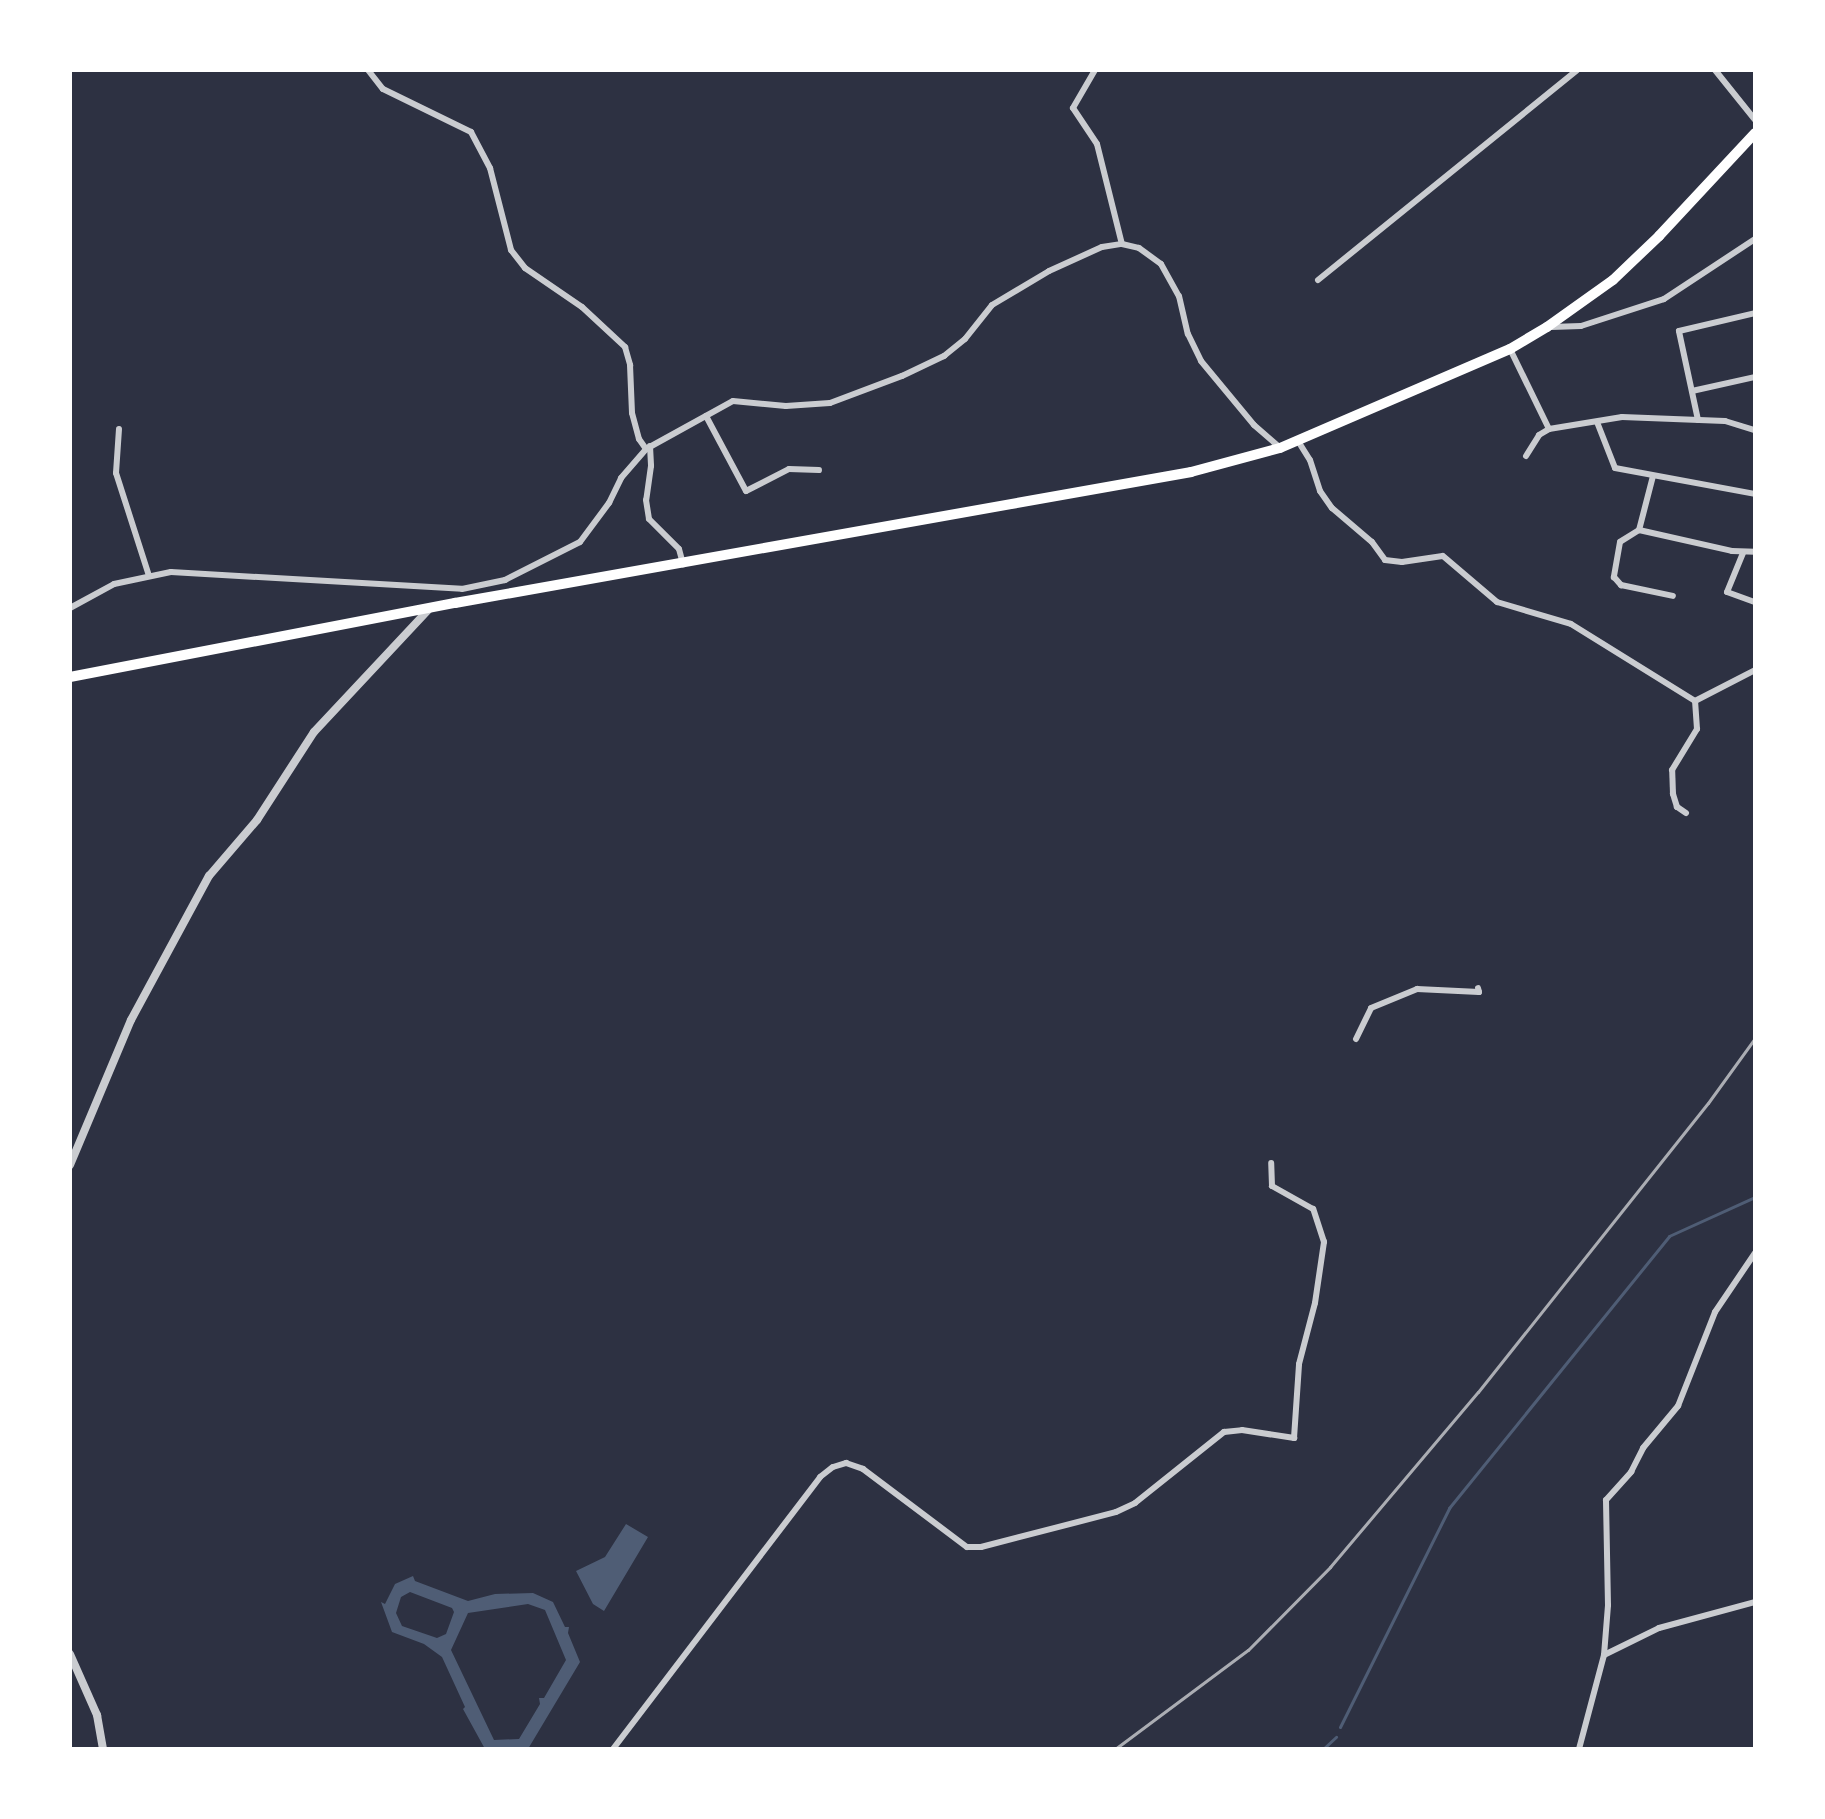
<!DOCTYPE html>
<html>
<head>
<meta charset="utf-8">
<style>
  body { margin:0 }
  #map { position:relative; width:1825px; height:1819px; overflow:hidden; background:#2d3142; font-family:"Nunito Sans",sans-serif }
  div>[style] { position:absolute }
  .water>* { inset:0; background:#4f5d75 }
  .stream>* { height:3px; margin:-1.5px; padding:0 1.5px; transform-origin:1.5px; border-radius:1.5px; background:#4f5d75 }
  .minor>* { height:6px; margin:-3px; padding:0 3px; transform-origin:3px; border-radius:3px; background:#caccd0 }
  .tertiary>* { height:8px; margin:-4px; padding:0 4px; transform-origin:4px; border-radius:4px; background:#caccd0 }
  .trunk>* { height:10px; margin:-5px; padding:0 5px; transform-origin:5px; border-radius:5px; background:#fff }
  .rail>* { height:3px; margin:-1.5px; padding:0 1.5px; transform-origin:1.5px; border-radius:1.5px; background:#abadb3 }
  span { translate:-50% -50%; white-space:nowrap; text-align:center; line-height:1.15; -webkit-text-stroke:7px #fff; paint-order:stroke }
  .frame { position:absolute; inset:0; border:72px solid #fff; pointer-events:none }
</style>
</head>
<body>
<div id="map">
  <div class="water">
    <div style="clip-path:polygon(626px 1524px,648px 1537px,604px 1611px,593px 1604px,576px 1571px,605px 1557px)"></div>
    <div style="clip-path:polygon(evenodd,413px 1576px,415px 1581px,468px 1601px,495px 1594px,533px 1593px,553px 1602px,565px 1627px,569px 1627px,568px 1633px,580px 1662px,528px 1749px,485px 1749px,463px 1709px,465px 1707px,442px 1657px,424px 1644px,392px 1632px,381px 1602px,385px 1604px,395px 1584px,413px 1576px,410px 1592px,452px 1608px,454px 1612px,446px 1634px,437px 1638px,402px 1626px,396px 1613px,401px 1597px,410px 1592px,413px 1576px,528px 1604px,545px 1610px,566px 1660px,544px 1698px,539px 1698px,540px 1704px,519px 1739px,494px 1740px,451px 1650px,468px 1613px,528px 1604px)"></div>
  </div>
  <div class="stream">
    <div style="left:1340px;top:1727px;width:245px;rotate:-63.5deg"></div>
    <div style="left:1449px;top:1508px;width:350px;rotate:-51deg"></div>
    <div style="left:1669px;top:1236px;width:94px;rotate:-24.4deg"></div>
    <div style="left:1323px;top:1749px;width:18px;rotate:-43deg"></div>
  </div>
  <div class="minor">
    <div style="left:368px;top:70px;width:24px;rotate:52deg"></div>
    <div style="left:383px;top:89px;width:98px;rotate:26deg"></div>
    <div style="left:471px;top:132px;width:41px;rotate:62.2deg"></div>
    <div style="left:490px;top:168px;width:85px;rotate:75.6deg"></div>
    <div style="left:511px;top:250px;width:23px;rotate:52deg"></div>
    <div style="left:525px;top:268px;width:69px;rotate:34.4deg"></div>
    <div style="left:582px;top:307px;width:59px;rotate:42.9deg"></div>
    <div style="left:625px;top:347px;width:19px;rotate:74deg"></div>
    <div style="left:630px;top:365px;width:48px;rotate:87.6deg"></div>
    <div style="left:632px;top:413px;width:27px;rotate:75deg"></div>
    <div style="left:639px;top:439px;width:12px;rotate:55deg"></div>
    <div style="left:1095px;top:70px;width:44px;rotate:120.1deg"></div>
    <div style="left:1073px;top:108px;width:43px;rotate:56.3deg"></div>
    <div style="left:1097px;top:144px;width:103px;rotate:76deg"></div>
    <div style="left:1715px;top:70px;width:64px;rotate:51.3deg"></div>
    <div style="left:1318px;top:280px;width:333px;rotate:-39deg"></div>
    <div style="left:1551px;top:327px;width:30px;rotate:-2deg"></div>
    <div style="left:1581px;top:326px;width:87px;rotate:-18deg"></div>
    <div style="left:1664px;top:299px;width:109px;rotate:-33.4deg"></div>
    <div style="left:1510px;top:349px;width:89px;rotate:64deg"></div>
    <div style="left:1692px;top:391px;width:65px;rotate:-12.5deg"></div>
    <div style="left:706px;top:416px;width:85px;rotate:61.9deg"></div>
    <div style="left:746px;top:491px;width:48px;rotate:-27.1deg"></div>
    <div style="left:789px;top:469px;width:30px;rotate:2deg"></div>
    <div style="left:1698px;top:420px;width:91px;rotate:-102.1deg"></div>
    <div style="left:1679px;top:331px;width:78px;rotate:-13.3deg"></div>
    <div style="left:1597px;top:422px;width:49px;rotate:68.6deg"></div>
    <div style="left:1615px;top:468px;width:142px;rotate:10.5deg"></div>
    <div style="left:119px;top:429px;width:44px;rotate:93.9deg"></div>
    <div style="left:116px;top:473px;width:108px;rotate:72.2deg"></div>
    <div style="left:1298px;top:441px;width:22px;rotate:58deg"></div>
    <div style="left:1310px;top:460px;width:33px;rotate:72deg"></div>
    <div style="left:1320px;top:491px;width:21px;rotate:55deg"></div>
    <div style="left:1332px;top:508px;width:52px;rotate:40.4deg"></div>
    <div style="left:1372px;top:542px;width:22px;rotate:54deg"></div>
    <div style="left:1385px;top:560px;width:17px;rotate:7deg"></div>
    <div style="left:1402px;top:562px;width:41px;rotate:-8.3deg"></div>
    <div style="left:1443px;top:556px;width:71px;rotate:40.4deg"></div>
    <div style="left:1497px;top:602px;width:77px;rotate:16.6deg"></div>
    <div style="left:1571px;top:624px;width:146px;rotate:31.8deg"></div>
    <div style="left:1695px;top:701px;width:68px;rotate:-27.3deg"></div>
    <div style="left:650px;top:446px;width:20px;rotate:87deg"></div>
    <div style="left:651px;top:466px;width:34px;rotate:98deg"></div>
    <div style="left:646px;top:500px;width:19px;rotate:81deg"></div>
    <div style="left:649px;top:519px;width:42px;rotate:45deg"></div>
    <div style="left:679px;top:549px;width:16px;rotate:75deg"></div>
    <div style="left:1526px;top:456px;width:25px;rotate:-58deg"></div>
    <div style="left:1539px;top:435px;width:12px;rotate:-31deg"></div>
    <div style="left:1549px;top:429px;width:74px;rotate:-9.3deg"></div>
    <div style="left:1622px;top:417px;width:103px;rotate:2.2deg"></div>
    <div style="left:1725px;top:421px;width:31px;rotate:17deg"></div>
    <div style="left:1653px;top:476px;width:56px;rotate:104.5deg"></div>
    <div style="left:1639px;top:530px;width:22px;rotate:148deg"></div>
    <div style="left:1620px;top:542px;width:36px;rotate:100deg"></div>
    <div style="left:1614px;top:577px;width:11px;rotate:49deg"></div>
    <div style="left:1621px;top:585px;width:53px;rotate:11.9deg"></div>
    <div style="left:1639px;top:530px;width:95px;rotate:12.7deg"></div>
    <div style="left:1732px;top:551px;width:23px;rotate:2deg"></div>
    <div style="left:1743px;top:553px;width:42px;rotate:112.3deg"></div>
    <div style="left:1727px;top:592px;width:30px;rotate:20deg"></div>
    <div style="left:70px;top:608px;width:50px;rotate:-28.6deg"></div>
    <div style="left:114px;top:584px;width:58px;rotate:-11.9deg"></div>
    <div style="left:171px;top:572px;width:291px;rotate:3.3deg"></div>
    <div style="left:462px;top:589px;width:44px;rotate:-11.8deg"></div>
    <div style="left:505px;top:580px;width:84px;rotate:-26.9deg"></div>
    <div style="left:580px;top:542px;width:49px;rotate:-53.4deg"></div>
    <div style="left:609px;top:503px;width:28px;rotate:-64deg"></div>
    <div style="left:621px;top:478px;width:38px;rotate:-49deg"></div>
    <div style="left:646px;top:449px;width:99px;rotate:-28.9deg"></div>
    <div style="left:733px;top:401px;width:53px;rotate:5.4deg"></div>
    <div style="left:786px;top:406px;width:44px;rotate:-3.9deg"></div>
    <div style="left:830px;top:403px;width:77px;rotate:-20.6deg"></div>
    <div style="left:902px;top:376px;width:47px;rotate:-25.5deg"></div>
    <div style="left:944px;top:356px;width:27px;rotate:-39deg"></div>
    <div style="left:965px;top:339px;width:43px;rotate:-51.5deg"></div>
    <div style="left:992px;top:305px;width:66px;rotate:-30.8deg"></div>
    <div style="left:1049px;top:271px;width:58px;rotate:-24.4deg"></div>
    <div style="left:1102px;top:247px;width:20px;rotate:-9deg"></div>
    <div style="left:1122px;top:244px;width:17px;rotate:13deg"></div>
    <div style="left:1139px;top:248px;width:27px;rotate:36deg"></div>
    <div style="left:1161px;top:264px;width:37px;rotate:61deg"></div>
    <div style="left:1179px;top:296px;width:39px;rotate:77deg"></div>
    <div style="left:1188px;top:334px;width:30px;rotate:64deg"></div>
    <div style="left:1201px;top:361px;width:83px;rotate:50.4deg"></div>
    <div style="left:1254px;top:425px;width:35px;rotate:41deg"></div>
    <div style="left:1686px;top:813px;width:11px;rotate:-146deg"></div>
    <div style="left:1677px;top:807px;width:14px;rotate:-107deg"></div>
    <div style="left:1673px;top:794px;width:24px;rotate:-92deg"></div>
    <div style="left:1672px;top:770px;width:48px;rotate:-58.6deg"></div>
    <div style="left:1697px;top:729px;width:28px;rotate:-94deg"></div>
    <div style="left:1356px;top:1039px;width:34px;rotate:-64deg"></div>
    <div style="left:1371px;top:1008px;width:50px;rotate:-22.4deg"></div>
    <div style="left:1417px;top:989px;width:62px;rotate:2.8deg"></div>
    <div style="left:1479px;top:992px;width:4px;rotate:-104deg"></div>
    <div style="left:1604px;top:1655px;width:61px;rotate:-26.1deg"></div>
    <div style="left:1659px;top:1628px;width:99px;rotate:-15.2deg"></div>
    <div style="left:613px;top:1749px;width:342px;rotate:-52.7deg"></div>
    <div style="left:820px;top:1477px;width:16px;rotate:-38deg"></div>
    <div style="left:833px;top:1467px;width:14px;rotate:-17deg"></div>
    <div style="left:846px;top:1463px;width:18px;rotate:19deg"></div>
    <div style="left:863px;top:1469px;width:130px;rotate:36.9deg"></div>
    <div style="left:967px;top:1547px;width:14px"></div>
    <div style="left:981px;top:1547px;width:139px;rotate:-14.5deg"></div>
    <div style="left:1116px;top:1512px;width:21px;rotate:-25deg"></div>
    <div style="left:1135px;top:1503px;width:114px;rotate:-38.6deg"></div>
    <div style="left:1224px;top:1432px;width:18px;rotate:-6deg"></div>
    <div style="left:1242px;top:1430px;width:53px;rotate:8.7deg"></div>
    <div style="left:1294px;top:1438px;width:74px;rotate:-86.1deg"></div>
    <div style="left:1299px;top:1364px;width:63px;rotate:-75.3deg"></div>
    <div style="left:1315px;top:1303px;width:62px;rotate:-81.6deg"></div>
    <div style="left:1324px;top:1242px;width:35px;rotate:-108deg"></div>
    <div style="left:1313px;top:1209px;width:47px;rotate:-150.7deg"></div>
    <div style="left:1272px;top:1186px;width:23px;rotate:-92deg"></div>
    <div style="left:1579px;top:1749px;width:97px;rotate:-75.1deg"></div>
    <div style="left:1604px;top:1655px;width:50px;rotate:-85.4deg"></div>
    <div style="left:1608px;top:1605px;width:105px;rotate:-91.1deg"></div>
    <div style="left:1606px;top:1500px;width:38px;rotate:-48deg"></div>
    <div style="left:1631px;top:1472px;width:27px;rotate:-63deg"></div>
    <div style="left:1643px;top:1448px;width:55px;rotate:-50.2deg"></div>
    <div style="left:1678px;top:1406px;width:101px;rotate:-68.5deg"></div>
    <div style="left:1715px;top:1312px;width:71px;rotate:-55.9deg"></div>
  </div>
  <div class="tertiary">
    <div style="left:70px;top:1165px;width:157px;rotate:-67.2deg"></div>
    <div style="left:131px;top:1020px;width:164px;rotate:-61.6deg"></div>
    <div style="left:209px;top:876px;width:74px;rotate:-49.4deg"></div>
    <div style="left:257px;top:820px;width:105px;rotate:-57.1deg"></div>
    <div style="left:314px;top:732px;width:170px;rotate:-46.9deg"></div>
    <div style="left:70px;top:1654px;width:67px;rotate:66.1deg"></div>
    <div style="left:97px;top:1715px;width:35px;rotate:80deg"></div>
  </div>
  <div class="trunk">
    <div style="left:70px;top:677px;width:392px;rotate:-10.9deg"></div>
    <div style="left:455px;top:603px;width:748px;rotate:-10.09deg"></div>
    <div style="left:1191px;top:472px;width:92px;rotate:-15.1deg"></div>
    <div style="left:1280px;top:448px;width:250px;rotate:-23.3deg"></div>
    <div style="left:1510px;top:349px;width:43px;rotate:-30.7deg"></div>
    <div style="left:1547px;top:327px;width:81px;rotate:-35.5deg"></div>
    <div style="left:1613px;top:280px;width:64px;rotate:-43.7deg"></div>
    <div style="left:1659px;top:236px;width:141px;rotate:-47deg"></div>
  </div>
  <div class="rail">
    <div style="left:1115px;top:1749px;width:166px;rotate:-36.7deg"></div>
    <div style="left:1248px;top:1650px;width:117px;rotate:-45.3deg"></div>
    <div style="left:1330px;top:1567px;width:229px;rotate:-49.8deg"></div>
    <div style="left:1478px;top:1392px;width:369px;rotate:-51.5deg"></div>
    <div style="left:1708px;top:1103px;width:80px;rotate:-54.1deg"></div>
  </div>
  <div class="frame"></div>
</div>
</body>
</html>
